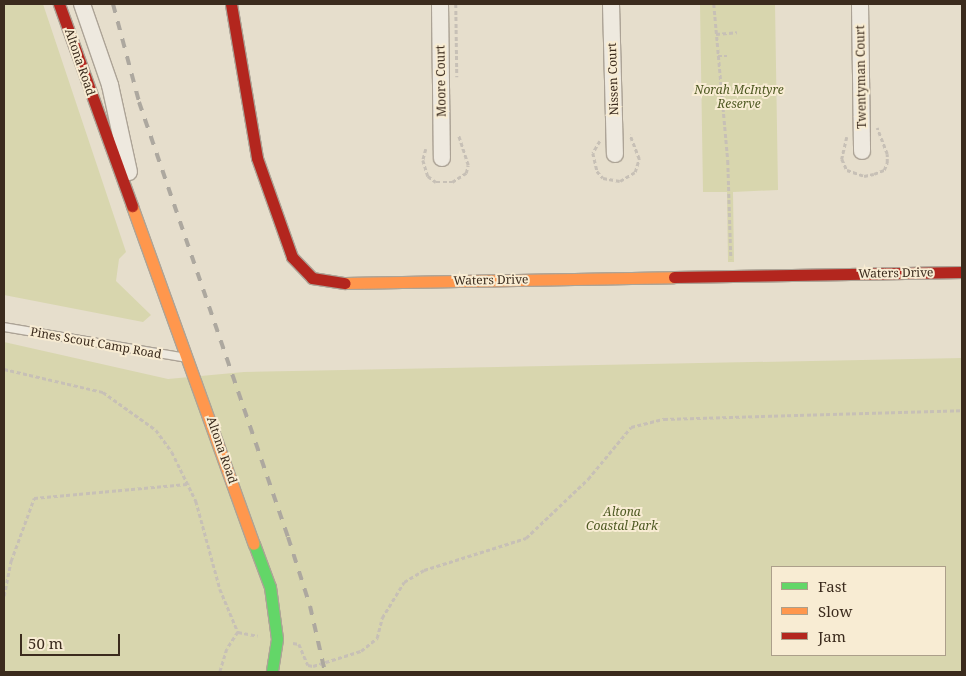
<!DOCTYPE html>
<html>
<head>
<meta charset="utf-8">
<style>
  body { margin:0 }
  #map { position:relative; width:966px; height:676px; overflow:hidden; background:#e6decc; font-family:"Noto Serif",serif }
  div>[style] { position:absolute }
  .green>* { inset:0; background:#d8d6ae }
  .path>* { height:2.5px; margin-top:-1.25px; transform-origin:0; background:repeating-linear-gradient(90deg,#c7c0b6 0 4px,transparent 0 6.5px) }
  .roads { filter:drop-shadow(1px 0 #aca396) drop-shadow(-1px 0 #aca396) drop-shadow(0 1px #aca396) drop-shadow(0 -1px #aca396) }
  .lane>* { height:8px; margin:-4px; padding:0 4px; transform-origin:4px; border-radius:4px; background:#eee9df }
  .street>* { height:16px; margin:-8px; padding:0 8px; transform-origin:8px; border-radius:8px; background:#eee9df }
  .fast>* { height:11px; margin:-5.5px; padding:0 5.5px; transform-origin:5.5px; border-radius:5.5px; background:#63d668 }
  .slow>* { height:11px; margin:-5.5px; padding:0 5.5px; transform-origin:5.5px; border-radius:5.5px; background:#ff974d }
  .jam>* { height:11px; margin:-5.5px; padding:0 5.5px; transform-origin:5.5px; border-radius:5.5px; background:#b3261e }
  .rail>* { height:4px; margin-top:-2px; transform-origin:0; background:repeating-linear-gradient(90deg,#ada89f 0 9px,transparent 0 18px) }
  span { translate:-50% -50%; white-space:nowrap; text-align:center; line-height:1.15; -webkit-text-stroke:4px #f8ecd3; paint-order:stroke }
  .street-label { font-size:12px; color:#3b2b1d }
  .park-label { font-size:12px; color:#4e5922; font-style:italic }
  .frame { position:absolute; inset:0; border:5px solid #3b2b1d; pointer-events:none }
  .legend { position:absolute; left:771px; top:566px; width:175px; height:90px; box-sizing:border-box; background:#f8ecd3; border:1px solid #ac9f8a; margin:0; padding:6px 9px; list-style:none; font-size:15px; color:#3b2b1d }
  .legend li { display:flex; align-items:center; gap:10px; height:25px }
  .legend b { width:25px; border:1px solid #ac9f8a }
  .scale { position:absolute; left:20px; top:634px; width:100px; height:22px; box-sizing:border-box; border:2px solid #3b2b1d; border-top:0; padding-left:6px; font-size:15px; line-height:18px; white-space:nowrap; color:#3b2b1d; -webkit-text-stroke:4px #f8ecd3; paint-order:stroke }
</style>
</head>
<body>
<div id="map">
  <div class="green">
    <div style="clip-path:polygon(4px 4px,43px 4px,126px 252px,119px 259px,116px 281px,151px 315px,143px 322px,4px 295px)"></div>
    <div style="clip-path:polygon(700px 4px,775px 4px,778px 190px,733px 192px,734px 262px,728px 262px,727px 192px,703px 192px)"></div>
    <div style="clip-path:polygon(evenodd,4px 342px,168px 379px,244px 372px,962px 358px,962px 672px,4px 672px,4px 342px,772px 567px,945px 567px,945px 655px,772px 655px,772px 567px)"></div>
  </div>
  <div class="path">
    <div style="left:456px;top:4px;width:73px;rotate:89.2deg"></div>
    <div style="left:714px;top:4px;width:158px;rotate:84.9deg"></div>
    <div style="left:728px;top:161px;width:98px;rotate:88.2deg"></div>
    <div style="left:716px;top:34px;width:21px;rotate:-5deg"></div>
    <div style="left:718px;top:56px;width:9px"></div>
    <div style="left:847px;top:137px;width:23px;rotate:103deg"></div>
    <div style="left:842px;top:159px;width:12px;rotate:66deg"></div>
    <div style="left:847px;top:170px;width:18px;rotate:19deg"></div>
    <div style="left:864px;top:176px;width:10px;rotate:-11deg"></div>
    <div style="left:874px;top:174px;width:11px;rotate:-22deg"></div>
    <div style="left:884px;top:170px;width:8px;rotate:-67deg"></div>
    <div style="left:887px;top:163px;width:9px;rotate:-90deg"></div>
    <div style="left:887px;top:154px;width:28px;rotate:-111deg"></div>
    <div style="left:600px;top:141px;width:14px;rotate:120deg"></div>
    <div style="left:593px;top:153px;width:18px;rotate:77deg"></div>
    <div style="left:597px;top:171px;width:9px;rotate:49deg"></div>
    <div style="left:603px;top:178px;width:17px;rotate:10deg"></div>
    <div style="left:620px;top:181px;width:17px;rotate:-31deg"></div>
    <div style="left:635px;top:172px;width:14px;rotate:-73deg"></div>
    <div style="left:639px;top:159px;width:26px;rotate:-111deg"></div>
    <div style="left:426px;top:149px;width:11px;rotate:105deg"></div>
    <div style="left:423px;top:160px;width:17px;rotate:73deg"></div>
    <div style="left:428px;top:176px;width:10px;rotate:37deg"></div>
    <div style="left:436px;top:182px;width:16px"></div>
    <div style="left:452px;top:182px;width:17px;rotate:-33deg"></div>
    <div style="left:466px;top:173px;width:8px;rotate:-76deg"></div>
    <div style="left:468px;top:165px;width:32px;rotate:-108deg"></div>
    <div style="left:4px;top:369px;width:102px;rotate:13.1deg"></div>
    <div style="left:103px;top:392px;width:65px;rotate:35.6deg"></div>
    <div style="left:156px;top:430px;width:27px;rotate:54deg"></div>
    <div style="left:172px;top:452px;width:55px;rotate:63.9deg"></div>
    <div style="left:196px;top:501px;width:91px;rotate:74.7deg"></div>
    <div style="left:220px;top:589px;width:47px;rotate:67.3deg"></div>
    <div style="left:238px;top:632px;width:20px;rotate:123deg"></div>
    <div style="left:227px;top:649px;width:24px;rotate:107deg"></div>
    <div style="left:4px;top:596px;width:36px;rotate:-79deg"></div>
    <div style="left:11px;top:561px;width:67px;rotate:-69.9deg"></div>
    <div style="left:34px;top:498px;width:156px;rotate:-5.2deg"></div>
    <div style="left:238px;top:632px;width:20px;rotate:11deg"></div>
    <div style="left:293px;top:643px;width:6px;rotate:9deg"></div>
    <div style="left:299px;top:644px;width:23px;rotate:67deg"></div>
    <div style="left:308px;top:665px;width:5px;rotate:11deg"></div>
    <div style="left:313px;top:666px;width:50px;rotate:-17.4deg"></div>
    <div style="left:361px;top:651px;width:21px;rotate:-39deg"></div>
    <div style="left:377px;top:638px;width:21px;rotate:-76deg"></div>
    <div style="left:382px;top:618px;width:42px;rotate:-58.6deg"></div>
    <div style="left:404px;top:582px;width:23px;rotate:-31deg"></div>
    <div style="left:424px;top:570px;width:107px;rotate:-17.4deg"></div>
    <div style="left:526px;top:538px;width:86px;rotate:-43.6deg"></div>
    <div style="left:588px;top:479px;width:67px;rotate:-50.4deg"></div>
    <div style="left:631px;top:427px;width:34px;rotate:-14deg"></div>
    <div style="left:664px;top:419px;width:298px;rotate:-1.7deg"></div>
  </div>
  <div class="roads">
    <div class="lane">
      <div style="left:4px;top:327px;width:181px;rotate:9.6deg"></div>
    </div>
    <div class="street">
      <div style="left:82px;top:4px;width:86px;rotate:70.9deg"></div>
      <div style="left:110px;top:85px;width:89px;rotate:77.7deg"></div>
      <div style="left:440px;top:4px;width:154px;rotate:89.3deg"></div>
      <div style="left:611px;top:4px;width:150px;rotate:88.5deg"></div>
      <div style="left:860px;top:4px;width:147px;rotate:89.2deg"></div>
    </div>
    <div class="fast">
      <div style="left:254px;top:544px;width:46px;rotate:69.6deg"></div>
      <div style="left:270px;top:587px;width:52px;rotate:82.3deg"></div>
      <div style="left:277px;top:639px;width:33px;rotate:99deg"></div>
    </div>
    <div class="slow">
      <div style="left:132px;top:206px;width:359px;rotate:70.2deg"></div>
      <div style="left:345px;top:283px;width:329px;rotate:-1deg"></div>
    </div>
    <div class="jam">
      <div style="left:59px;top:4px;width:215px;rotate:70.1deg"></div>
      <div style="left:231px;top:4px;width:156px;rotate:80.4deg"></div>
      <div style="left:257px;top:158px;width:105px;rotate:70.5deg"></div>
      <div style="left:292px;top:257px;width:29px;rotate:46deg"></div>
      <div style="left:312px;top:278px;width:33px;rotate:9deg"></div>
      <div style="left:674px;top:277px;width:288px;rotate:-1deg"></div>
    </div>
  </div>
  <div class="rail">
    <div style="left:113px;top:4px;width:101px;rotate:75.1deg"></div>
    <div style="left:139px;top:102px;width:460px;rotate:71.1deg"></div>
    <div style="left:288px;top:537px;width:72px;rotate:72.3deg"></div>
    <div style="left:310px;top:606px;width:68px;rotate:77.2deg"></div>
  </div>
  <div class="street-label">
    <span style="left:80px;top:62px;rotate:71deg">Altona Road</span>
    <span style="left:861px;top:77px;rotate:-91deg">Twentyman Court</span>
    <span style="left:613px;top:79px;rotate:-92deg">Nissen Court</span>
    <span style="left:441px;top:81px;rotate:-91deg">Moore Court</span>
    <span style="left:896px;top:273px;rotate:-1deg">Waters Drive</span>
    <span style="left:491px;top:280px;rotate:-1deg">Waters Drive</span>
    <span style="left:96px;top:343px;rotate:10deg">Pines Scout Camp Road</span>
    <span style="left:222px;top:450px;rotate:71deg">Altona Road</span>
  </div>
  <div class="park-label">
    <span style="left:739px;top:97px">Norah McIntyre<br>Reserve</span>
    <span style="left:622px;top:519px">Altona<br>Coastal Park</span>
  </div>
  <div class="frame"></div>
  <ul class="legend">
  <li><b style="height:6px;background:#63d668"></b>Fast</li>
  <li><b style="height:6px;background:#ff974d"></b>Slow</li>
  <li><b style="height:6px;background:#b3261e"></b>Jam</li>
  </ul>
  <div class="scale">50 m</div>
</div>
</body>
</html>
